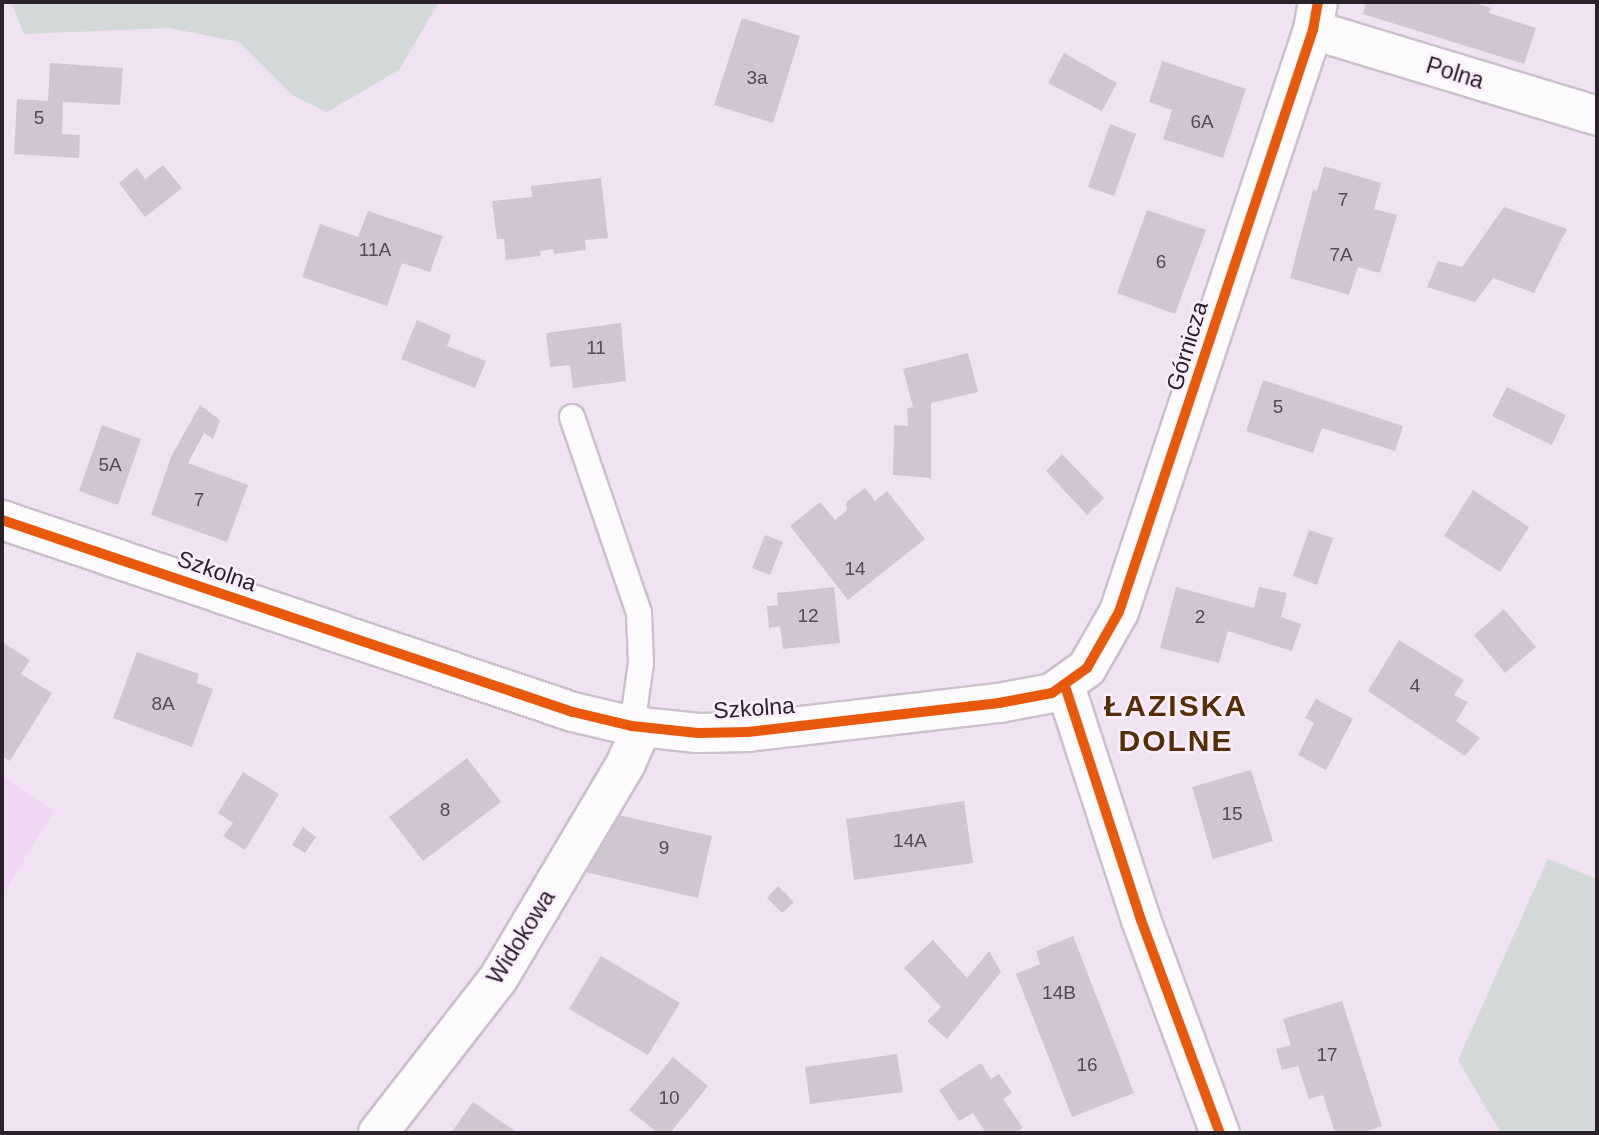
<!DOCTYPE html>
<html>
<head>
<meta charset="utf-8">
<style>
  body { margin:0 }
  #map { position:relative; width:1599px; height:1135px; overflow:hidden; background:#f0e2f2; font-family:Helvetica,sans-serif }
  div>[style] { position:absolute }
  .built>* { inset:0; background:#efd8f1 }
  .green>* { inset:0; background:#d3d9d8 }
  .building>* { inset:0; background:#d0c6d2 }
  .roads { filter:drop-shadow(2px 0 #cbc0cc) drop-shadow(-2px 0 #cbc0cc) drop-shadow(0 2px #cbc0cc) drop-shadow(0 -2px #cbc0cc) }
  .service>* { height:24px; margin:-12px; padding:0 12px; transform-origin:12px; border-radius:12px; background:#fdfbfd }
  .minor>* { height:38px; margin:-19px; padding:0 19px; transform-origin:19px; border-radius:19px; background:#fdfbfd }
  .cycleway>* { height:10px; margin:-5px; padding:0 5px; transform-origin:5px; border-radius:5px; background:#e8590c }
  span { translate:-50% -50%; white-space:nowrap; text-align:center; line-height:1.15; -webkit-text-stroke:5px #fdedfe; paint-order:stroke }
  .number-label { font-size:19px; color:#544a55 }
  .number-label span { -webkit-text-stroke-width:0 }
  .street-label { font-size:23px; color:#2a212b }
  .district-label { font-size:30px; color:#552f00; font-weight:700; letter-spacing:2px }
  .frame { position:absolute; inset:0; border:4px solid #2a212b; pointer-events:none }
</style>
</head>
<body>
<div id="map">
  <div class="built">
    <div style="clip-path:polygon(2px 776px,54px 811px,2px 896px)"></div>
  </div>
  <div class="green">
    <div style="clip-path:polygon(11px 2px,439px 2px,399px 70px,327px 112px,292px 95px,239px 42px,169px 28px,24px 34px)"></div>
    <div style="clip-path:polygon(1548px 859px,1597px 879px,1597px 1133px,1501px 1133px,1458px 1060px)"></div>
  </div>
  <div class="building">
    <div style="clip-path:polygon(1366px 2px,1472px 2px,1491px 8px,1489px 13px,1536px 28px,1524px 64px,1363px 14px)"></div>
    <div style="clip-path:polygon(742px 18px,800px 36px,773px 123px,714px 105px)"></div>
    <div style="clip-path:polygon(1064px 53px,1117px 83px,1102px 111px,1048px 83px)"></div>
    <div style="clip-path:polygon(1162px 61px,1246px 89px,1223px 158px,1163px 139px,1172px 110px,1149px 102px)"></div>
    <div style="clip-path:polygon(50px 63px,123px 68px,120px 105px,63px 102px,62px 134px,80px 135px,79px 158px,14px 154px,17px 99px,48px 101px)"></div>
    <div style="clip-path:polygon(1110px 124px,1136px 134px,1114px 196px,1088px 187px)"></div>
    <div style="clip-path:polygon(163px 165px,182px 188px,145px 217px,119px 183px,137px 168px,145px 179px)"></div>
    <div style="clip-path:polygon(1324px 166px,1381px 183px,1374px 209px,1397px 215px,1380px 273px,1358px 267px,1349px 295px,1290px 278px,1313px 190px,1317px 191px)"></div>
    <div style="clip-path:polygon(601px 178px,608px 238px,585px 240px,586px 250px,554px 254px,553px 249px,540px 251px,541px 256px,506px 260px,504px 239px,497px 239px,492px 201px,532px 197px,531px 186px)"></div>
    <div style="clip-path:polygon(1504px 207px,1567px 229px,1534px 293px,1493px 278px,1475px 302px,1427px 287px,1438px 261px,1462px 267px)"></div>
    <div style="clip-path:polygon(1147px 210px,1206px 230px,1175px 314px,1117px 293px)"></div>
    <div style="clip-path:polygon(368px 211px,443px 236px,430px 272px,402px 263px,387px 306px,302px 277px,320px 224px,358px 237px)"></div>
    <div style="clip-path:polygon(417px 320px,451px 335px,447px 346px,486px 361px,475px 388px,401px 359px)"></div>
    <div style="clip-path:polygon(621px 323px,626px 381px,573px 388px,570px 365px,550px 367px,546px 333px)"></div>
    <div style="clip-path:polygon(968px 353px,978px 392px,931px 403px,931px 478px,893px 475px,894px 425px,908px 426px,907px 408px,913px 407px,903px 369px)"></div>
    <div style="clip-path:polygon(1263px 380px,1403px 426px,1395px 451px,1322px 428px,1313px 453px,1246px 431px)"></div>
    <div style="clip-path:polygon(1507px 387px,1566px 415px,1552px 445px,1492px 416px)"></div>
    <div style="clip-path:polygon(200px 405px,220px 420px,213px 439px,204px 433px,188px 463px,248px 485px,227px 542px,151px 515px,171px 457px)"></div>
    <div style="clip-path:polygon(102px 425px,141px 439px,118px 505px,79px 491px)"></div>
    <div style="clip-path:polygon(1062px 454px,1104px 498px,1087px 515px,1046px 471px)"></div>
    <div style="clip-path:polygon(865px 488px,875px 501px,887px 491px,925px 539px,848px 600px,790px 526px,820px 502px,835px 520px,847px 510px,846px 502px)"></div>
    <div style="clip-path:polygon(1473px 490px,1529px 527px,1500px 572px,1444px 536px)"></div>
    <div style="clip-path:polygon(1309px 530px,1333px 538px,1317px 585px,1293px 576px)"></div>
    <div style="clip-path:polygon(765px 535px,783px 542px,770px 575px,752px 568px)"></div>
    <div style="clip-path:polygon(834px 587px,840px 643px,783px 649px,780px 626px,769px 628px,767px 606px,778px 605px,777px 593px)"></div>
    <div style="clip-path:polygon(1176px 587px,1254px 608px,1259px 587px,1287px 593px,1281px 617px,1301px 624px,1292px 651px,1228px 631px,1219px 663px,1160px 648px)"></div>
    <div style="clip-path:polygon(1504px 609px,1536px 647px,1505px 673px,1474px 635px)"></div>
    <div style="clip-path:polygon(1399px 640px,1464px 680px,1454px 695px,1468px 702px,1456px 721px,1480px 738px,1465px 756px,1368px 691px)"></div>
    <div style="clip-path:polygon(2px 642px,30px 660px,21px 674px,52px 693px,10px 761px,2px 756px)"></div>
    <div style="clip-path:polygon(137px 652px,199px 674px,197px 683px,213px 689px,192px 747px,113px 718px)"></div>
    <div style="clip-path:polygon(1316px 699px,1353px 719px,1326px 770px,1298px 755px,1314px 723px,1305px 718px)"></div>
    <div style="clip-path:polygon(467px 758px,501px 802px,423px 861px,389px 817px)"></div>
    <div style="clip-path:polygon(1251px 770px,1273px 841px,1213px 859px,1192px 787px)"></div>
    <div style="clip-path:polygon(243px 772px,279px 794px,245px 850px,223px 836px,233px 823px,218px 813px)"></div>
    <div style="clip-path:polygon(964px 801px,973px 863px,854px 880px,846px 819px)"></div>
    <div style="clip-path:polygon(609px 813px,712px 836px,698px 898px,585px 872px,589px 854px)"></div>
    <div style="clip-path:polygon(303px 827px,316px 837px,305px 853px,292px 845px)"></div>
    <div style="clip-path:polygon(778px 886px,794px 902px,782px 913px,767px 898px)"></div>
    <div style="clip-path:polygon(1073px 936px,1134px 1093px,1072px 1117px,1016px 974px,1040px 964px,1036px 951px)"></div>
    <div style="clip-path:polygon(933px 940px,967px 978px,989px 951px,1001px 972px,947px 1039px,927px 1021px,941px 1007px,904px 968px)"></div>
    <div style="clip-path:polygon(601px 956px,680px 1003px,648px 1055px,569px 1009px)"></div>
    <div style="clip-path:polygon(1342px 1001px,1382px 1126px,1360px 1133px,1335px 1133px,1323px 1095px,1309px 1099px,1298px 1066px,1282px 1070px,1276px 1049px,1291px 1045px,1283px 1019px)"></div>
    <div style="clip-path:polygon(897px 1054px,903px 1092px,810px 1104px,805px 1067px)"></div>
    <div style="clip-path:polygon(673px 1057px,708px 1086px,670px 1133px,658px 1133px,629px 1110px)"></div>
    <div style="clip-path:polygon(981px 1063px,991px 1079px,999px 1074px,1012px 1093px,1003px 1099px,1023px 1128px,1014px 1133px,986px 1133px,973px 1113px,959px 1121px,939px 1090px)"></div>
    <div style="clip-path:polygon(473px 1102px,518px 1133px,451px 1133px)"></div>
  </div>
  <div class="roads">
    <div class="service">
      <div style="left:572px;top:417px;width:207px;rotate:71.1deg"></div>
      <div style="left:639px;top:613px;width:50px;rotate:87.7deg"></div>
      <div style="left:641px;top:663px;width:64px;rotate:98.1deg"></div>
    </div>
    <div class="minor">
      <div style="left:1313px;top:30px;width:297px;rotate:16.8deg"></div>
      <div style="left:2px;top:520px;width:602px;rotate:18.59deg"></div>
      <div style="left:573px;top:712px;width:61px;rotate:13.3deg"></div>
      <div style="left:632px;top:726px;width:66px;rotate:6.1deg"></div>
      <div style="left:698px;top:733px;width:50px;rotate:-1.1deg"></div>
      <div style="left:748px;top:732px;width:253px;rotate:-6.6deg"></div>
      <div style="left:999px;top:703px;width:54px;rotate:-10.7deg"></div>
      <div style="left:1052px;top:693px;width:43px;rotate:-35.5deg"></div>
      <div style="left:1087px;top:668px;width:64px;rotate:-60.3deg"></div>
      <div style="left:1119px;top:612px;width:613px;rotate:-71.57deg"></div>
      <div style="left:1313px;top:30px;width:28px;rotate:-80deg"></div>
      <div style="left:1065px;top:686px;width:246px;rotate:72deg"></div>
      <div style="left:1141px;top:920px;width:227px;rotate:69.7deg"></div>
      <div style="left:378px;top:1133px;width:195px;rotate:-52.1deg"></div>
      <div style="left:498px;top:979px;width:251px;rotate:-59.3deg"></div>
      <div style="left:626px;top:763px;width:39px;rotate:-66deg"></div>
    </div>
  </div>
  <div class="cycleway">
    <div style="left:2px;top:520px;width:602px;rotate:18.59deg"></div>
    <div style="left:573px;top:712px;width:61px;rotate:13.3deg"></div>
    <div style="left:632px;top:726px;width:66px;rotate:6.1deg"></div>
    <div style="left:698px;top:733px;width:50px;rotate:-1.1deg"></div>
    <div style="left:748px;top:732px;width:253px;rotate:-6.6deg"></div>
    <div style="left:999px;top:703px;width:54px;rotate:-10.7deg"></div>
    <div style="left:1052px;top:693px;width:43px;rotate:-35.5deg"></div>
    <div style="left:1087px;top:668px;width:64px;rotate:-60.3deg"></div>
    <div style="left:1119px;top:612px;width:613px;rotate:-71.57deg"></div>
    <div style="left:1313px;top:30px;width:28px;rotate:-80deg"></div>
    <div style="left:1065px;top:686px;width:246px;rotate:72deg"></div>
    <div style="left:1141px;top:920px;width:227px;rotate:69.7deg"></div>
  </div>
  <div class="number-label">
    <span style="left:757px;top:78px">3a</span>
    <span style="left:39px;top:118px">5</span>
    <span style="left:1202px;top:122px">6A</span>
    <span style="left:1343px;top:200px">7</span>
    <span style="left:375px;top:250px">11A</span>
    <span style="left:1341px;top:255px">7A</span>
    <span style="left:1161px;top:262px">6</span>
    <span style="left:596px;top:348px">11</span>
    <span style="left:1278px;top:407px">5</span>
    <span style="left:110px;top:465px">5A</span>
    <span style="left:199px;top:500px">7</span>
    <span style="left:855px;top:569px">14</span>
    <span style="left:808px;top:616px">12</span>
    <span style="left:1200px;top:617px">2</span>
    <span style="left:1415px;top:686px">4</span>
    <span style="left:163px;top:704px">8A</span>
    <span style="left:445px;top:810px">8</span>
    <span style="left:1232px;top:814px">15</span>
    <span style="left:910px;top:841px">14A</span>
    <span style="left:664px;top:848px">9</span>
    <span style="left:1059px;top:993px">14B</span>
    <span style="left:1327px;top:1055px">17</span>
    <span style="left:1087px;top:1065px">16</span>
    <span style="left:669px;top:1098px">10</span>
  </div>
  <div class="street-label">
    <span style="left:1455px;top:73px;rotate:17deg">Polna</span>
    <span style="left:1187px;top:346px;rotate:-73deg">Górnicza</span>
    <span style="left:217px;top:571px;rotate:19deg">Szkolna</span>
    <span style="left:754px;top:708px;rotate:-4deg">Szkolna</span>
    <span style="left:521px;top:937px;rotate:-58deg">Widokowa</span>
  </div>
  <div class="district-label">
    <span style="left:1176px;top:723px">ŁAZISKA<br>DOLNE</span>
  </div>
  <div class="frame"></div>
</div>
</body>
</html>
